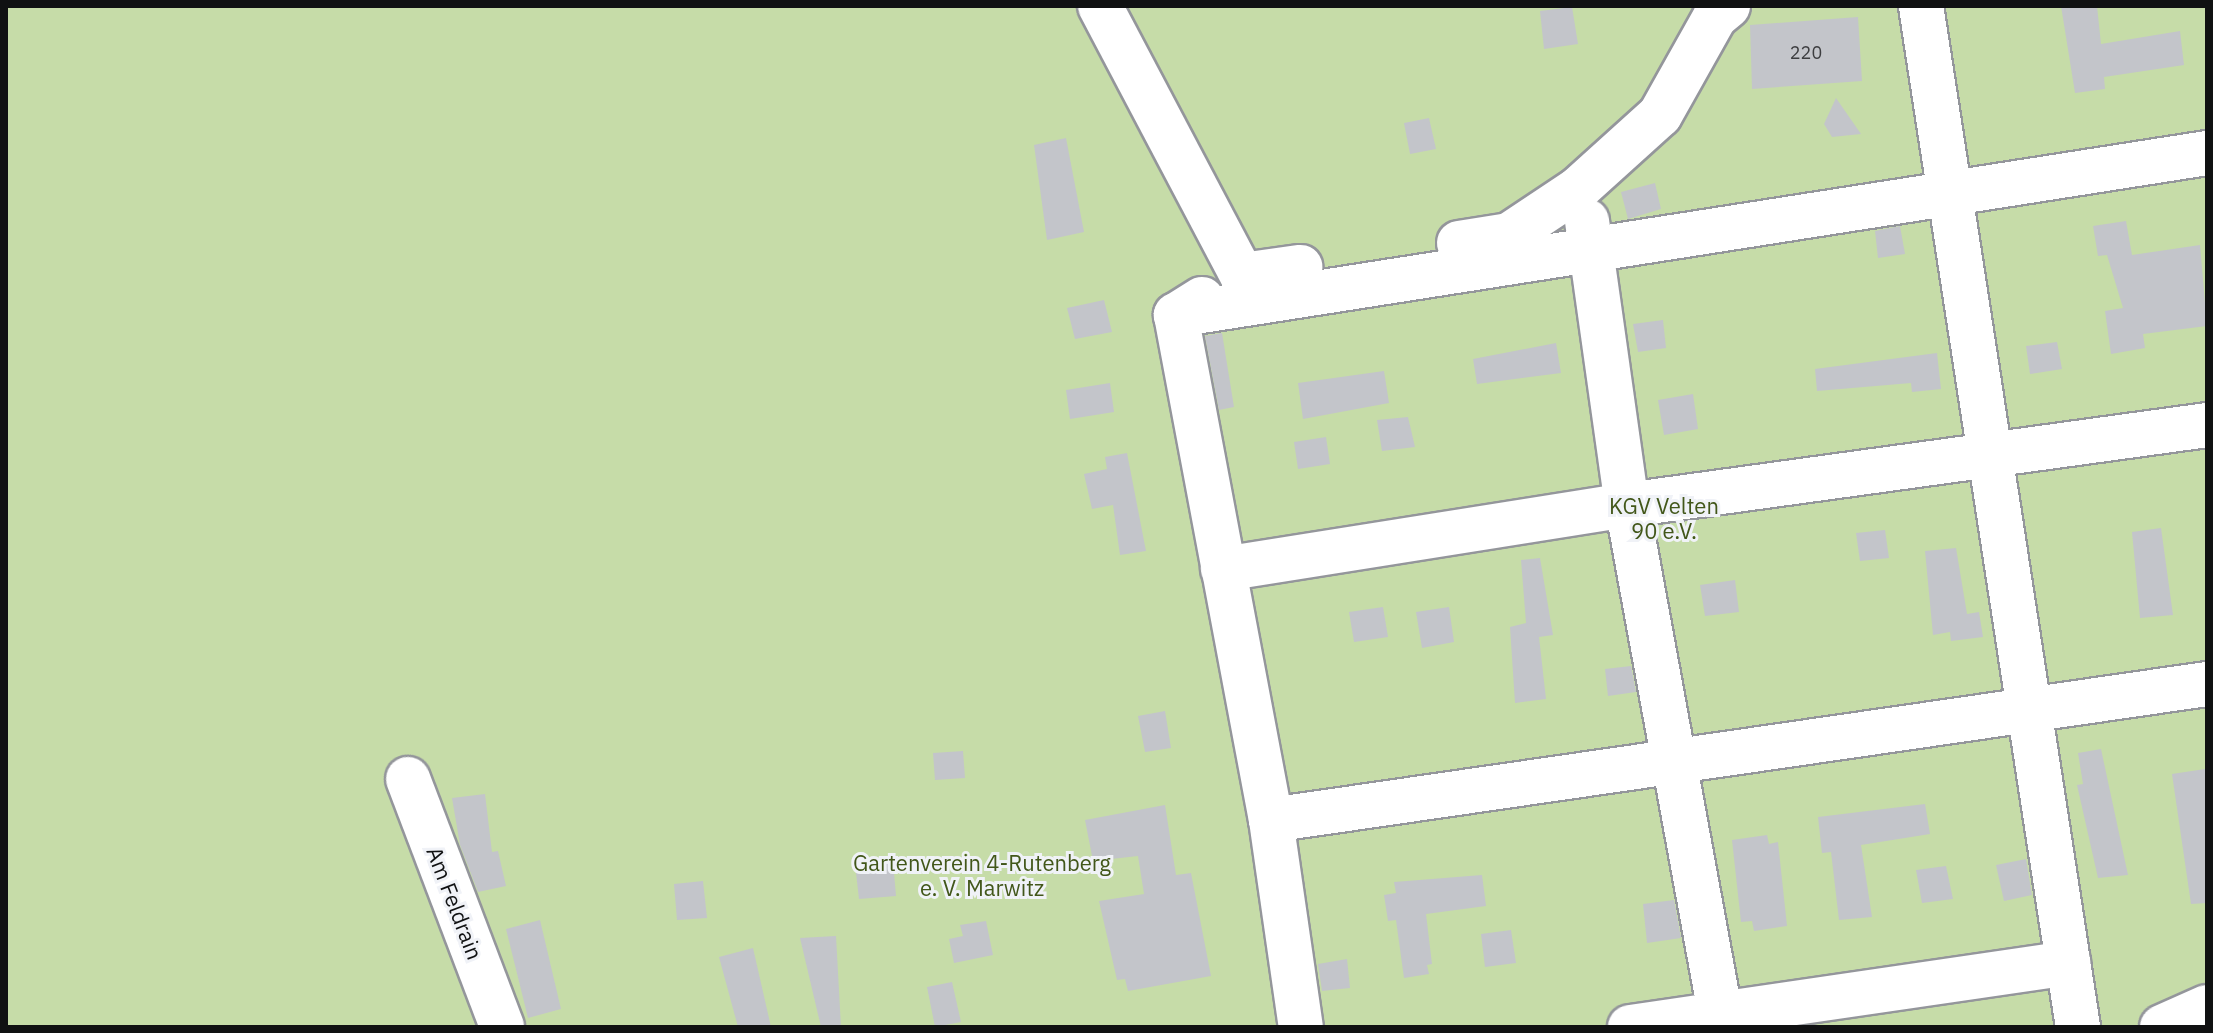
<!DOCTYPE html>
<html>
<head>
<meta charset="utf-8">
<style>
  body { margin:0 }
  #map { position:relative; width:2213px; height:1033px; overflow:hidden; background:#f0f2f7; font-family:"IBM Plex Sans",sans-serif }
  div>[style] { position:absolute }
  .green>* { inset:0; background:#c6dca8 }
  .building>* { inset:0; background:#c3c5ca }
  .roads { filter:drop-shadow(2px 0 #94969b) drop-shadow(-2px 0 #94969b) drop-shadow(0 2px #94969b) drop-shadow(0 -2px #94969b) }
  .minor>* { height:44px; margin:-22px; padding:0 22px; transform-origin:22px; border-radius:22px; background:#fff }
  span { translate:-50% -50%; white-space:nowrap; text-align:center; line-height:1.15; -webkit-text-stroke:6px #f0f2f7; paint-order:stroke }
  .number-label { font-size:18px; color:#3d3e40 }
  .number-label span { -webkit-text-stroke-width:0 }
  .park-label { font-size:22px; color:#42571a }
  .street-label { font-size:22px; color:#101112 }
  .frame { position:absolute; inset:0; border:8px solid #101112; pointer-events:none }
</style>
</head>
<body>
<div id="map">
  <div class="green">
    <div style="clip-path:polygon(6px 6px,2207px 6px,2207px 1027px,6px 1027px)"></div>
  </div>
  <div class="building">
    <div style="clip-path:polygon(2061px 6px,2097px 6px,2101px 44px,2180px 31px,2184px 65px,2104px 77px,2105px 89px,2075px 93px)"></div>
    <div style="clip-path:polygon(1572px 7px,1578px 44px,1544px 49px,1540px 11px)"></div>
    <div style="clip-path:polygon(1858px 17px,1862px 81px,1752px 89px,1750px 25px)"></div>
    <div style="clip-path:polygon(1836px 98px,1861px 134px,1832px 137px,1824px 124px)"></div>
    <div style="clip-path:polygon(1429px 118px,1436px 149px,1410px 154px,1404px 123px)"></div>
    <div style="clip-path:polygon(1066px 138px,1084px 232px,1047px 240px,1034px 145px)"></div>
    <div style="clip-path:polygon(1655px 183px,1661px 209px,1628px 219px,1621px 192px)"></div>
    <div style="clip-path:polygon(2126px 221px,2132px 255px,2200px 245px,2207px 326px,2143px 334px,2145px 348px,2111px 354px,2105px 311px,2123px 308px,2107px 255px,2098px 256px,2093px 226px)"></div>
    <div style="clip-path:polygon(1900px 226px,1905px 254px,1878px 258px,1875px 231px)"></div>
    <div style="clip-path:polygon(1104px 300px,1112px 332px,1075px 339px,1067px 308px)"></div>
    <div style="clip-path:polygon(1663px 320px,1666px 348px,1638px 352px,1633px 324px)"></div>
    <div style="clip-path:polygon(1222px 333px,1234px 407px,1219px 410px,1205px 336px)"></div>
    <div style="clip-path:polygon(2057px 342px,2062px 369px,2030px 374px,2026px 346px)"></div>
    <div style="clip-path:polygon(1556px 343px,1561px 373px,1477px 384px,1473px 359px)"></div>
    <div style="clip-path:polygon(1937px 353px,1941px 389px,1912px 392px,1911px 383px,1817px 391px,1815px 369px)"></div>
    <div style="clip-path:polygon(1384px 371px,1389px 403px,1303px 419px,1298px 383px)"></div>
    <div style="clip-path:polygon(1110px 383px,1114px 412px,1070px 419px,1066px 390px)"></div>
    <div style="clip-path:polygon(1693px 394px,1698px 429px,1664px 435px,1658px 400px)"></div>
    <div style="clip-path:polygon(1408px 417px,1415px 447px,1382px 451px,1377px 420px)"></div>
    <div style="clip-path:polygon(1326px 437px,1330px 464px,1298px 469px,1294px 442px)"></div>
    <div style="clip-path:polygon(1127px 453px,1146px 551px,1120px 555px,1113px 505px,1092px 509px,1084px 474px,1107px 469px,1105px 457px)"></div>
    <div style="clip-path:polygon(2161px 528px,2173px 615px,2140px 618px,2132px 532px)"></div>
    <div style="clip-path:polygon(1885px 530px,1889px 558px,1860px 561px,1856px 533px)"></div>
    <div style="clip-path:polygon(1956px 548px,1967px 614px,1979px 612px,1983px 637px,1951px 641px,1950px 632px,1933px 635px,1925px 551px)"></div>
    <div style="clip-path:polygon(1540px 558px,1553px 635px,1539px 637px,1546px 699px,1515px 703px,1510px 627px,1526px 623px,1521px 560px)"></div>
    <div style="clip-path:polygon(1735px 580px,1739px 612px,1705px 616px,1700px 585px)"></div>
    <div style="clip-path:polygon(1383px 607px,1388px 637px,1354px 642px,1349px 612px)"></div>
    <div style="clip-path:polygon(1449px 607px,1454px 642px,1422px 648px,1416px 612px)"></div>
    <div style="clip-path:polygon(1631px 666px,1636px 692px,1608px 696px,1605px 669px)"></div>
    <div style="clip-path:polygon(1165px 711px,1171px 748px,1145px 752px,1138px 716px)"></div>
    <div style="clip-path:polygon(2101px 749px,2128px 875px,2098px 878px,2077px 785px,2083px 784px,2078px 753px)"></div>
    <div style="clip-path:polygon(963px 751px,965px 778px,935px 780px,933px 753px)"></div>
    <div style="clip-path:polygon(2205px 769px,2207px 903px,2191px 904px,2172px 774px)"></div>
    <div style="clip-path:polygon(485px 794px,492px 852px,498px 851px,506px 886px,478px 892px,460px 845px,452px 798px)"></div>
    <div style="clip-path:polygon(1925px 804px,1930px 834px,1861px 845px,1872px 917px,1839px 920px,1831px 852px,1822px 853px,1818px 817px)"></div>
    <div style="clip-path:polygon(1165px 805px,1176px 875px,1191px 873px,1211px 976px,1128px 991px,1125px 979px,1117px 980px,1099px 901px,1144px 894px,1138px 856px,1093px 861px,1085px 820px)"></div>
    <div style="clip-path:polygon(1767px 835px,1769px 844px,1778px 842px,1787px 926px,1754px 931px,1752px 921px,1741px 922px,1732px 840px)"></div>
    <div style="clip-path:polygon(2026px 859px,2032px 895px,2004px 901px,1996px 865px)"></div>
    <div style="clip-path:polygon(893px 861px,896px 896px,859px 899px,855px 864px)"></div>
    <div style="clip-path:polygon(1946px 866px,1953px 899px,1922px 903px,1916px 870px)"></div>
    <div style="clip-path:polygon(1482px 875px,1486px 906px,1426px 914px,1432px 964px,1427px 965px,1429px 974px,1404px 978px,1396px 920px,1388px 921px,1384px 895px,1396px 893px,1394px 882px)"></div>
    <div style="clip-path:polygon(703px 881px,707px 918px,677px 920px,674px 884px)"></div>
    <div style="clip-path:polygon(1674px 900px,1681px 938px,1647px 943px,1643px 904px)"></div>
    <div style="clip-path:polygon(540px 920px,561px 1009px,528px 1018px,506px 929px)"></div>
    <div style="clip-path:polygon(986px 921px,993px 955px,954px 963px,949px 939px,963px 936px,960px 925px)"></div>
    <div style="clip-path:polygon(1511px 930px,1516px 963px,1485px 967px,1481px 934px)"></div>
    <div style="clip-path:polygon(836px 936px,841px 1027px,821px 1027px,800px 938px)"></div>
    <div style="clip-path:polygon(753px 948px,771px 1027px,738px 1027px,719px 957px)"></div>
    <div style="clip-path:polygon(1347px 959px,1350px 988px,1322px 991px,1318px 964px)"></div>
    <div style="clip-path:polygon(952px 982px,961px 1022px,935px 1027px,927px 987px)"></div>
  </div>
  <div class="roads">
    <div class="minor">
      <div style="left:1100px;top:6px;width:304px;rotate:62.2deg"></div>
      <div style="left:1242px;top:275px;width:59px;rotate:-7.9deg"></div>
      <div style="left:1921px;top:6px;width:1033px;rotate:81.26deg"></div>
      <div style="left:1587px;top:221px;width:287px;rotate:82deg"></div>
      <div style="left:1627px;top:505px;width:515px;rotate:79.61deg"></div>
      <div style="left:1459px;top:243px;width:51px;rotate:-9.1deg"></div>
      <div style="left:1509px;top:235px;width:83px;rotate:-33.7deg"></div>
      <div style="left:1578px;top:189px;width:110px;rotate:-42.1deg"></div>
      <div style="left:1660px;top:115px;width:112px;rotate:-60.7deg"></div>
      <div style="left:1715px;top:17px;width:17px;rotate:-40deg"></div>
      <div style="left:1202px;top:299px;width:31px;rotate:148deg"></div>
      <div style="left:1176px;top:315px;width:514px;rotate:79.35deg"></div>
      <div style="left:1271px;top:820px;width:209px;rotate:81.8deg"></div>
      <div style="left:1176px;top:315px;width:1044px;rotate:-8.93deg"></div>
      <div style="left:1223px;top:569px;width:409px;rotate:-9deg"></div>
      <div style="left:1627px;top:505px;width:585px;rotate:-7.85deg"></div>
      <div style="left:408px;top:779px;width:265px;rotate:69.2deg"></div>
      <div style="left:1271px;top:820px;width:946px;rotate:-8.27deg"></div>
      <div style="left:1630px;top:1027px;width:443px;rotate:-8.3deg"></div>
      <div style="left:2162px;top:1027px;width:49px;rotate:-24deg"></div>
    </div>
  </div>
  <div class="number-label">
    <span style="left:1806px;top:53px">220</span>
  </div>
  <div class="park-label">
    <span style="left:1664px;top:518px">KGV Velten<br>90 e.V.</span>
    <span style="left:982px;top:875px">Gartenverein 4-Rutenberg<br>e. V. Marwitz</span>
  </div>
  <div class="street-label">
    <span style="left:455px;top:903px;rotate:69deg">Am Feldrain</span>
  </div>
  <div class="frame"></div>
</div>
</body>
</html>
